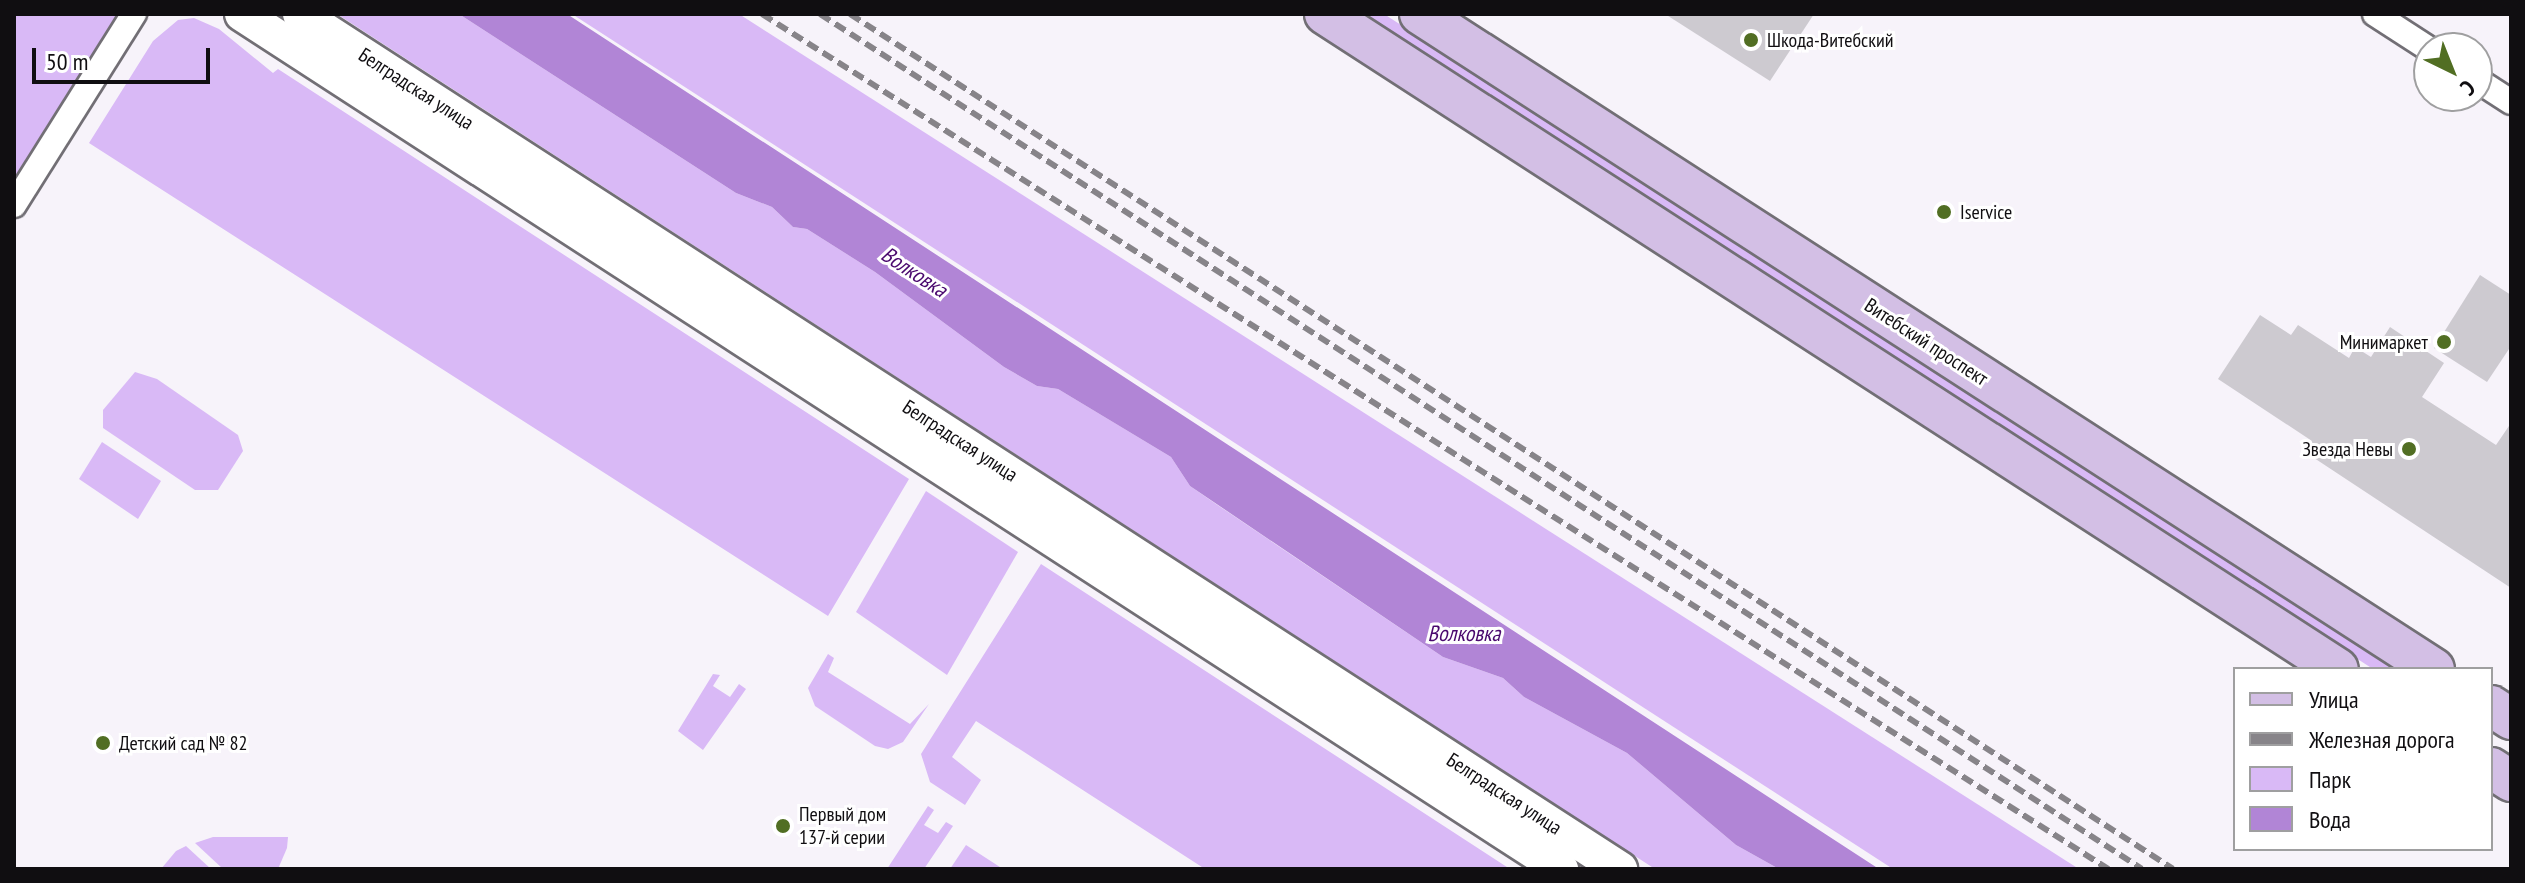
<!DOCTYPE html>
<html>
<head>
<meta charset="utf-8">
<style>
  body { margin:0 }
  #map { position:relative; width:2525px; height:883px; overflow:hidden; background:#f7f3fa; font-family:"PT Sans Narrow",sans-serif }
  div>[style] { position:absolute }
  .green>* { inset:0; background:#d9b9f6 }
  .water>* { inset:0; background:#b185d6 }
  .building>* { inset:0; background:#cdcad0 }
  .roads { filter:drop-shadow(2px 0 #726f75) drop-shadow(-2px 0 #726f75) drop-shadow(0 2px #726f75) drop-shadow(0 -2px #726f75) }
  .street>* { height:24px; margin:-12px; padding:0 12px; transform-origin:12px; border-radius:12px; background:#fff }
  .secondary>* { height:34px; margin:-17px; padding:0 17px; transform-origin:17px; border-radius:17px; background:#fff }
  .primary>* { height:40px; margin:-20px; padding:0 20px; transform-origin:20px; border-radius:20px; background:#d3bfe5 }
  .rail>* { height:6px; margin-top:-3px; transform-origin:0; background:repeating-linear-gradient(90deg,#878489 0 12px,transparent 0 18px) }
  .dots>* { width:22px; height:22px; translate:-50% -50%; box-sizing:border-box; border:4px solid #fff; border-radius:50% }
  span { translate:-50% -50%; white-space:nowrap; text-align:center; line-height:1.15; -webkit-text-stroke:6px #fff; paint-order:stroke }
  .poi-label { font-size:20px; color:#100e11 }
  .left { translate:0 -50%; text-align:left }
  .right { translate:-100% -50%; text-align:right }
  .street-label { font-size:20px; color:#100e11 }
  .water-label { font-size:22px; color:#4a096e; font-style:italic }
  .frame { position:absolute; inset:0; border:16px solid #100e11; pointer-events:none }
  .legend { position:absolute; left:2233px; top:667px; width:260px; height:184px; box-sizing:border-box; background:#fff; border:2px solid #9f9fa0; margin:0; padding:10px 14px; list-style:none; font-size:24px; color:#100e11 }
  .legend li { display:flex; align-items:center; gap:16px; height:40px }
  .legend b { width:40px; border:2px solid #9f9fa0 }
  .north { position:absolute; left:2413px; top:32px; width:80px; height:80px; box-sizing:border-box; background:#fff; border:2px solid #9f9fa0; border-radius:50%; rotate:137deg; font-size:22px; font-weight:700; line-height:32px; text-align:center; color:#100e11 }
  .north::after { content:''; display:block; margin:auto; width:28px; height:36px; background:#516e23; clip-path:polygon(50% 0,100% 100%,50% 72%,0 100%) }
  .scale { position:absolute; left:32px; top:48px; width:178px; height:36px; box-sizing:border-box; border:4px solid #100e11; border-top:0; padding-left:10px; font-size:24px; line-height:28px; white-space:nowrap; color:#100e11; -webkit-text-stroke:6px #fff; paint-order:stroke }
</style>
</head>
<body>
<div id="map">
  <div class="green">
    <div style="clip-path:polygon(14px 14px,119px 14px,14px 180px)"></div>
    <div style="clip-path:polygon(337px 14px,459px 14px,736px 193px,772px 207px,793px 227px,807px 229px,875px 272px,1004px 367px,1037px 386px,1058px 389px,1171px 457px,1190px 486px,1216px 504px,1443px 657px,1503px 678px,1524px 697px,1627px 753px,1736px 845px,1779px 869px,1655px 869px)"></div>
    <div style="clip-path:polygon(572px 14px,739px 14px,2079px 869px,1893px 869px)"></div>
    <div style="clip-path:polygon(1360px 14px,1384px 14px,2397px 669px,2373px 669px)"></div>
    <div style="clip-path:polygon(178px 20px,194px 18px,219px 29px,273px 73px,278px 69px,909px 479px,828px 616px,89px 143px,153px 41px)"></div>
    <div style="clip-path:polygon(135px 372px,157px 379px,238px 435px,243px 451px,218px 490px,195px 490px,103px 428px,103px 410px)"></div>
    <div style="clip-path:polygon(102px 442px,161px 481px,138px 519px,79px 479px)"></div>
    <div style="clip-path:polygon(926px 491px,1018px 552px,947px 675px,856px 612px)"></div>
    <div style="clip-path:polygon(1041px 564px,1510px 869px,1205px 869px,976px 721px,952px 757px,981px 780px,965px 805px,930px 782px,921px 754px)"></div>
    <div style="clip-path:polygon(828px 654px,834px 658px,828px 672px,910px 724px,929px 704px,903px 742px,888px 749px,875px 746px,815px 706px,808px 688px)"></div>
    <div style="clip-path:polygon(713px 674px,720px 675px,713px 686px,730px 697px,739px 684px,746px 689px,703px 750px,678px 731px)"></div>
    <div style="clip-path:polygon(928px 806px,934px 810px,924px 825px,938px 833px,946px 822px,953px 826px,924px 869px,887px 869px)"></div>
    <div style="clip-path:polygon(213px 837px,288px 837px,287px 848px,278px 869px,223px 869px,195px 843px)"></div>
    <div style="clip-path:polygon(966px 845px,1003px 869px,950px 869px)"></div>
    <div style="clip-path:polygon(186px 846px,211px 869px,161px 869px,176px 851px)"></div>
  </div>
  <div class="water">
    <div style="clip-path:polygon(459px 14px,567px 14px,1879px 869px,1779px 869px,1736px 845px,1627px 753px,1524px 697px,1503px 678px,1443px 657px,1190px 486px,1171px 457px,1058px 389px,1037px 386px,1004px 367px,875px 272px,807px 229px,793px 227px,772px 207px,736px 193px)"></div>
  </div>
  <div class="building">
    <div style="clip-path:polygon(1665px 14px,1814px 14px,1770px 81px)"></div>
    <div style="clip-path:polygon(2480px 275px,2511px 295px,2511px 346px,2487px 382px,2434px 348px)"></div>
    <div style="clip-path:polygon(2260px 315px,2291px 335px,2298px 325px,2349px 358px,2355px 347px,2371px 357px,2390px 327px,2444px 363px,2422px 397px,2496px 445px,2511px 423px,2511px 588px,2305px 452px,2312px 441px,2218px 379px)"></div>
  </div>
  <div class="roads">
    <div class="street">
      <div style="left:2375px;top:14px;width:64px;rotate:32.9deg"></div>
      <div style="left:2477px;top:80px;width:40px;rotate:32.9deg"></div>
      <div style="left:14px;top:205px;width:226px;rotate:-57.9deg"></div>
    </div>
    <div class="secondary">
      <div style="left:242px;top:14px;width:1572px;rotate:32.95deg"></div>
      <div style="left:300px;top:14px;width:1573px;rotate:32.93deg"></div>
    </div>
    <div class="primary">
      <div style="left:1325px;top:14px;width:1206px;rotate:32.89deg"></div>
      <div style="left:1420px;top:14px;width:1207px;rotate:32.86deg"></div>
      <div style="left:2491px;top:706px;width:24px;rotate:33deg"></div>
      <div style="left:2491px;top:768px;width:24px;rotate:33deg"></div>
    </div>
  </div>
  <div class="rail">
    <div style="left:762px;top:14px;width:1595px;rotate:32.42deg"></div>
    <div style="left:820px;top:14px;width:1574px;rotate:32.89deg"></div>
    <div style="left:850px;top:14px;width:1575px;rotate:32.87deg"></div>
  </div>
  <div class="dots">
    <div style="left:1751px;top:40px;background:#516e23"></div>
    <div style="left:1944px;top:212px;background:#516e23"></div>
    <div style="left:2444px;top:342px;background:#516e23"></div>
    <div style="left:2409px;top:449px;background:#516e23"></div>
    <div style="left:103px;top:743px;background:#516e23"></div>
    <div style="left:783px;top:826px;background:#516e23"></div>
  </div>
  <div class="poi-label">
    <span class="left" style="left:1767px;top:40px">Шкода-Витебский</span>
    <span class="left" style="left:1960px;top:212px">Iservice</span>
    <span class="right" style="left:2428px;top:342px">Минимаркет</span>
    <span class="right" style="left:2393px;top:449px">Звезда Невы</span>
    <span class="left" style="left:119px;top:743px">Детский сад № 82</span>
    <span class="left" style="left:799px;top:826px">Первый дом<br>137-й серии</span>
  </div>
  <div class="street-label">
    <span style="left:416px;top:89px;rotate:33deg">Белградская улица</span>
    <span style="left:1926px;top:342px;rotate:33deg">Витебский проспект</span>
    <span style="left:960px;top:441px;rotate:33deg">Белградская улица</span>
    <span style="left:1504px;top:794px;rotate:33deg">Белградская улица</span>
  </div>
  <div class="water-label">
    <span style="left:914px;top:272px;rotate:33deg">Волковка</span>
    <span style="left:1464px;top:634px">Волковка</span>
  </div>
  <div class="frame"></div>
  <ul class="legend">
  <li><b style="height:10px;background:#d3bfe5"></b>Улица</li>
  <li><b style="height:10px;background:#878489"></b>Железная дорога</li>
  <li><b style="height:22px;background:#d9b9f6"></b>Парк</li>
  <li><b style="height:22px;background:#b185d6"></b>Вода</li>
  </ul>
  <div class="north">С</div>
  <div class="scale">50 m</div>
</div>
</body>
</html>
